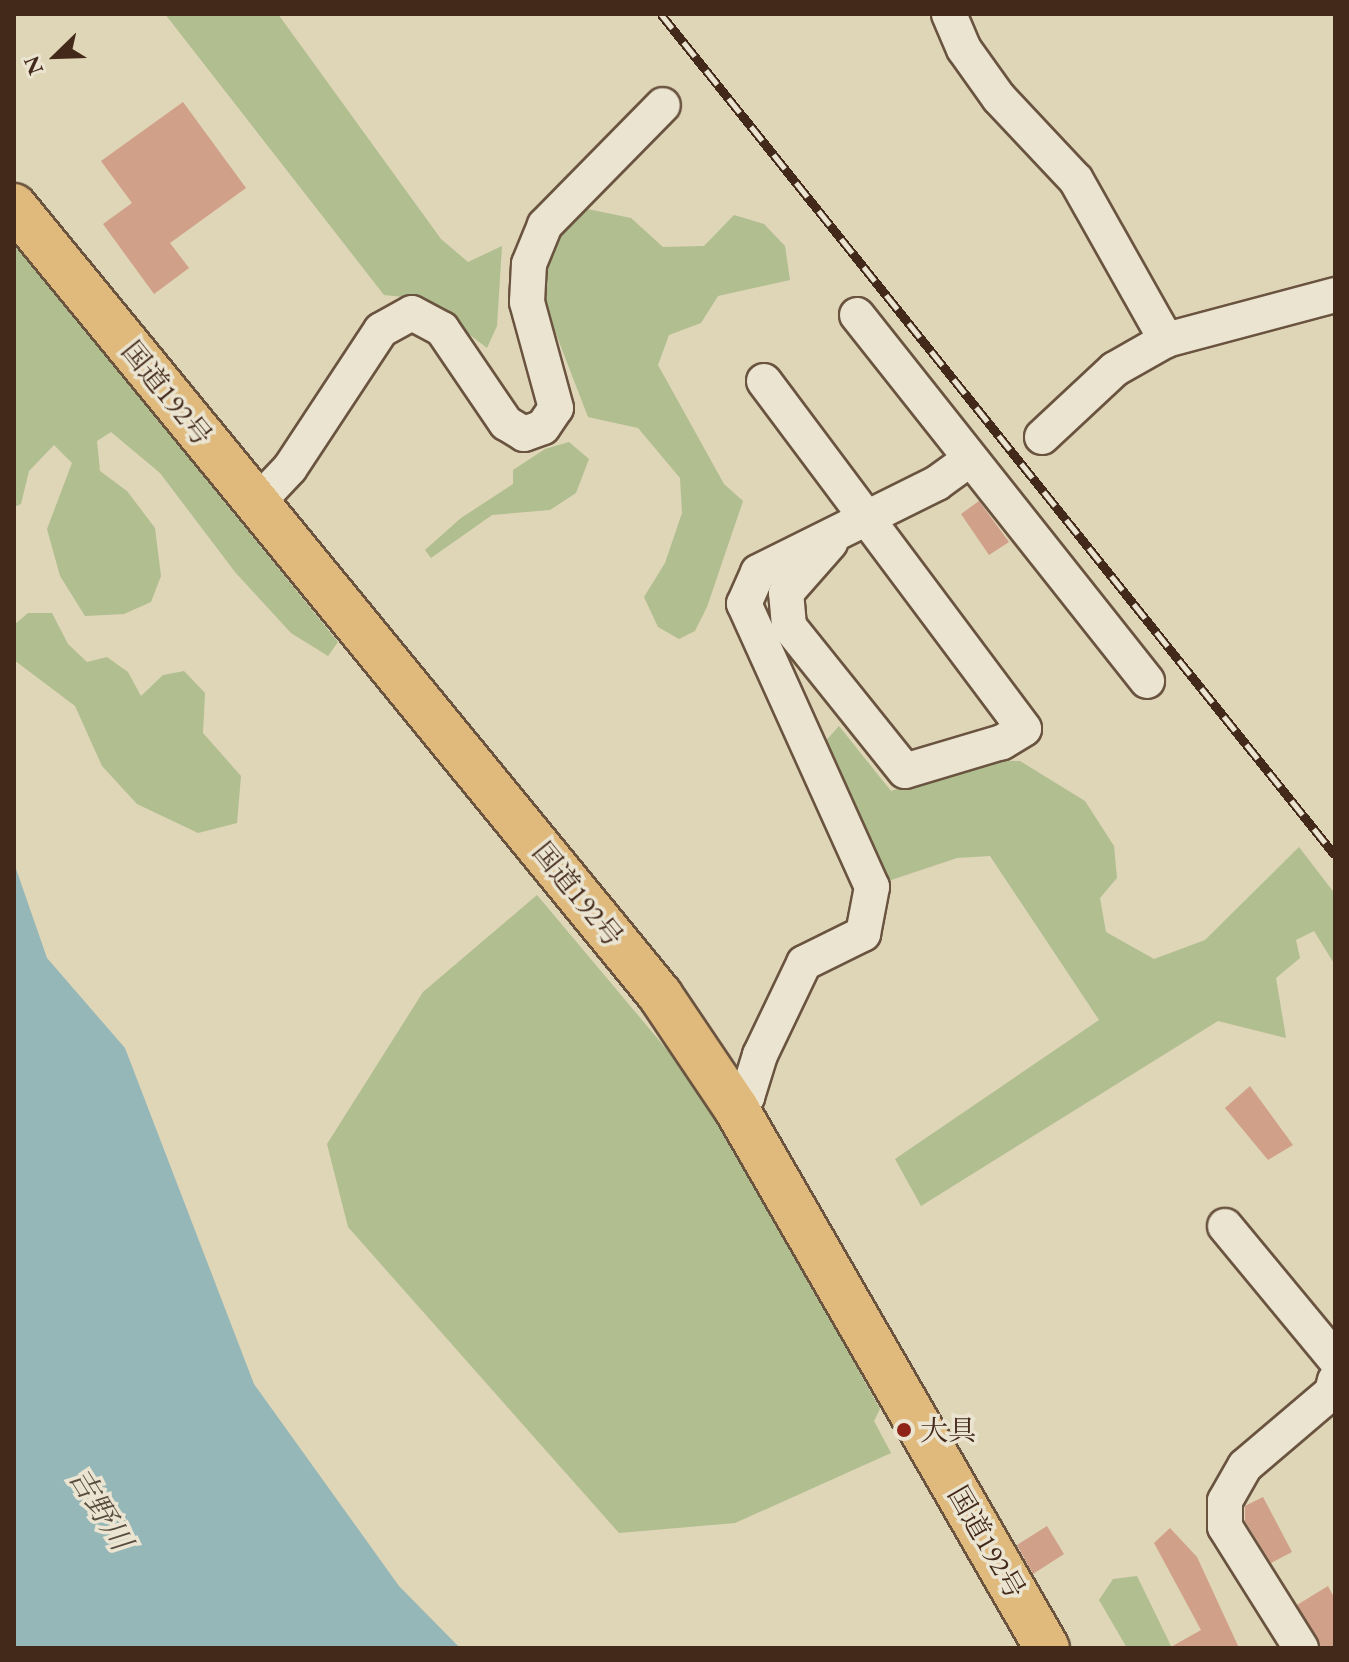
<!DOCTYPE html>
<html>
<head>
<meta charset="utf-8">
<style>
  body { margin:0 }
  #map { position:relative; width:1349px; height:1662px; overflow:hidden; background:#dfd5b7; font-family:"EB Garamond","Noto Serif JP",serif }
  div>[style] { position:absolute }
  .green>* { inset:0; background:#b0be90 }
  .water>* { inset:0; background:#96b7b7 }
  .building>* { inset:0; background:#d0a089 }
  .roads { filter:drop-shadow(2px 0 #6a5440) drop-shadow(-2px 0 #6a5440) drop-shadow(0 2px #6a5440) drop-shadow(0 -2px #6a5440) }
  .minor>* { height:34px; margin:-17px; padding:0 17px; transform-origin:17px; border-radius:17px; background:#eae4d0 }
  .highway>* { height:44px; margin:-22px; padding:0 22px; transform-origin:22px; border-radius:22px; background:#e0ba7c }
  .rail>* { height:9px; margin-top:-4.5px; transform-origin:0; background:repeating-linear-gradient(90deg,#eae4d0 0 18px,#432919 0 36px); box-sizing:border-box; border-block:2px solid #432919 }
  .dots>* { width:22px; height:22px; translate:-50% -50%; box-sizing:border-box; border:4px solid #eae4d0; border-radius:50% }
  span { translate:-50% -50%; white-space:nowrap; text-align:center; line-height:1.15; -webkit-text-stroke:7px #eae4d0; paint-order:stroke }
  .street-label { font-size:28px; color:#432919 }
  .poi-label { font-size:28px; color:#432919 }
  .left { translate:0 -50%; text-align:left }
  .water-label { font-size:30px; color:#584c40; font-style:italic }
  .frame { position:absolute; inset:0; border:16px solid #432919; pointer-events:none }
  .north { position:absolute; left:16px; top:16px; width:80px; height:80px; -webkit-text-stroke:6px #eae4d0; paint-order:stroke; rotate:247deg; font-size:22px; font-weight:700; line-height:32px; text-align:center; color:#432919 }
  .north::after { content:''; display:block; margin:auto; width:28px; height:36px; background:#432919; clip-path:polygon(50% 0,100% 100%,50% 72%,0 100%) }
</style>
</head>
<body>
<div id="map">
  <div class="green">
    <div style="clip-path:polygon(165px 14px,278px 14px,441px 239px,468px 262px,502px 246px,497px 326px,487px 348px,423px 299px,384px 295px)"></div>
    <div style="clip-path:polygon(578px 207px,631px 218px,663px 247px,704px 246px,734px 215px,764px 224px,785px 246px,790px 280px,718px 296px,701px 323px,669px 335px,658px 365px,724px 484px,743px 501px,707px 607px,695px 631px,679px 639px,658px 627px,644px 597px,665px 563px,682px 513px,680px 478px,638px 428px,588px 417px,541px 295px,547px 253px,568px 215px)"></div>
    <div style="clip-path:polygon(14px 243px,338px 642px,328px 656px,291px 633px,235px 572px,160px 473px,111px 432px,97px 441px,100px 471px,127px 491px,155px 528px,161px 576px,151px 602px,124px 614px,85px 616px,60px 576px,47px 529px,72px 463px,54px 445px,29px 471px,21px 504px,14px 507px)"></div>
    <div style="clip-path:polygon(569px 442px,589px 459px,576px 493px,550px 510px,492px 515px,431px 558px,425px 550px,461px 518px,513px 484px,513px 470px,545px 449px)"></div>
    <div style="clip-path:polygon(28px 613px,52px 613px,68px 644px,87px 662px,107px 657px,128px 672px,141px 696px,163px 675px,184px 671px,205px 693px,203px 733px,241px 776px,237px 823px,198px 833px,137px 804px,102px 766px,75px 706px,14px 660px,14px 625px)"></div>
    <div style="clip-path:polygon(839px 726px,891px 791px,980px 760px,1020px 761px,1085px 801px,1114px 846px,1117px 878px,1100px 898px,1106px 932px,1154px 959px,1205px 940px,1299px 847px,1335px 894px,1335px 965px,1314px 931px,1296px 940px,1300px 958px,1276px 978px,1286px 1038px,1218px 1021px,921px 1206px,895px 1159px,1099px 1020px,990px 856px,957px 858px,885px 882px,823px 744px)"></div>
    <div style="clip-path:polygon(537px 895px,705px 1095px,880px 1409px,874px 1421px,891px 1453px,735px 1523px,619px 1533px,348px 1227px,327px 1144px,423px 992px)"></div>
    <div style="clip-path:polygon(1137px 1576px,1172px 1648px,1127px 1648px,1099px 1600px,1113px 1579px)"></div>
  </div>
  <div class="water">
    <div style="clip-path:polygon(14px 863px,47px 958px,125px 1048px,254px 1384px,399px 1586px,460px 1648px,14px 1648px)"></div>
  </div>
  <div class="building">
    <div style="clip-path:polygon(183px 102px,246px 188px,170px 243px,189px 268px,154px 294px,103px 224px,132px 203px,101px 161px)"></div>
    <div style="clip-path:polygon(979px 501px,1009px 542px,989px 555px,961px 514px)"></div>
    <div style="clip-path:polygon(1250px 1086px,1293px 1145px,1268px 1160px,1225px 1108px)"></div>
    <div style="clip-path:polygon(1263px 1497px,1292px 1552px,1271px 1563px,1245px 1521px,1245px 1506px)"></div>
    <div style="clip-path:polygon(1047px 1526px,1064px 1554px,1033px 1574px,1017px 1545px)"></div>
    <div style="clip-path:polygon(1170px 1528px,1197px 1557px,1239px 1648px,1169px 1648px,1201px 1630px,1154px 1543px)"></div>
    <div style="clip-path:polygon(1328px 1586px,1335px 1599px,1335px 1648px,1321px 1648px,1297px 1605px)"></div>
  </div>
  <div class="roads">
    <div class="minor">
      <div style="left:949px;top:14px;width:38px;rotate:67deg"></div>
      <div style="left:964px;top:49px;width:60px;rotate:54.5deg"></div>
      <div style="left:999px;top:98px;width:112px;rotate:46.8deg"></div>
      <div style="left:1076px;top:180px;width:184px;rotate:60.6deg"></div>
      <div style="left:857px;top:315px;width:467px;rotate:51.6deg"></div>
      <div style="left:764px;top:381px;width:434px;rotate:53.2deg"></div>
      <div style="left:1024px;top:729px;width:26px;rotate:149deg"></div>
      <div style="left:1002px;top:742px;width:101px;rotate:163.4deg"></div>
      <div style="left:905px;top:771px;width:186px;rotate:-128.7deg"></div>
      <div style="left:789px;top:626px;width:33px;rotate:-95deg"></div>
      <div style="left:786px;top:593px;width:67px;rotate:-48.7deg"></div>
      <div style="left:1042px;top:437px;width:100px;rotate:-43deg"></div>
      <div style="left:1115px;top:369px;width:59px;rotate:-29.6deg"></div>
      <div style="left:1166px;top:340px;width:175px;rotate:-14.9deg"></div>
      <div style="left:257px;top:503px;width:48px;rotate:-46.7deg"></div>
      <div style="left:290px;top:468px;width:165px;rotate:-56.6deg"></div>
      <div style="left:381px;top:330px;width:35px;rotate:-29deg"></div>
      <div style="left:412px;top:313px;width:34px;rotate:28deg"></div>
      <div style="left:442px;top:329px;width:114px;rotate:55.8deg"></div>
      <div style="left:506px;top:423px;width:21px;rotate:31deg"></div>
      <div style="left:524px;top:434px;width:20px;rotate:-20deg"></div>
      <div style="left:543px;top:427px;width:23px;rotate:-56deg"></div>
      <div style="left:556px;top:408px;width:110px;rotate:-105.3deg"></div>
      <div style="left:527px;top:302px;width:38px;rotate:-87deg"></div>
      <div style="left:529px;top:264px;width:42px;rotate:-67.7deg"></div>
      <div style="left:545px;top:225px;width:168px;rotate:-45.5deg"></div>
      <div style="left:736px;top:1108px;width:16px;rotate:-45deg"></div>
      <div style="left:747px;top:1097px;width:44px;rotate:-72.8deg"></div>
      <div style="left:760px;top:1055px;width:102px;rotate:-64.4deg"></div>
      <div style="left:804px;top:963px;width:66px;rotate:-26.2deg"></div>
      <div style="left:863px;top:934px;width:48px;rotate:-79.2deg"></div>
      <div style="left:872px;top:887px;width:311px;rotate:-114.3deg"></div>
      <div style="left:744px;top:604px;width:35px;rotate:-66deg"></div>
      <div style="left:758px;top:572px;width:200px;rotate:-26.4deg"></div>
      <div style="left:937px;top:483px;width:41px;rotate:-36deg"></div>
      <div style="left:1225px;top:1226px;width:173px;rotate:50.4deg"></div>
      <div style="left:1301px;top:1648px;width:143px;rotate:-122.1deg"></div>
      <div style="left:1225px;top:1527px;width:26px;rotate:-90deg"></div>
      <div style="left:1225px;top:1501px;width:40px;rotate:-60.3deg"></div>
      <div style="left:1245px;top:1466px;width:114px;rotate:-40.4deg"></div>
      <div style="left:1332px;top:1392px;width:12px;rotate:-76deg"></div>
    </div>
    <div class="highway">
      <div style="left:14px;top:206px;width:1020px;rotate:50.69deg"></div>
      <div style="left:660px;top:995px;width:136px;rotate:56.1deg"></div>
      <div style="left:736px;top:1108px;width:623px;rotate:60.06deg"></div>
    </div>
  </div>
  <div class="rail">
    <div style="left:661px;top:14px;width:1078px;rotate:51.29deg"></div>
  </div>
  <div class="dots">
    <div style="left:904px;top:1430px;background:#8f2418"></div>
  </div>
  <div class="street-label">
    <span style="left:167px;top:393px;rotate:51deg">国道192号</span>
    <span style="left:578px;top:894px;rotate:51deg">国道192号</span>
    <span style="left:987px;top:1542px;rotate:60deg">国道192号</span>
  </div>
  <div class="poi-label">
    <span class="left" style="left:920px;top:1430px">大具</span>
  </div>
  <div class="water-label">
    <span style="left:100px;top:1509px;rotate:58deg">吉野川</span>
  </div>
  <div class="frame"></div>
  <div class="north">N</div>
</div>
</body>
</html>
